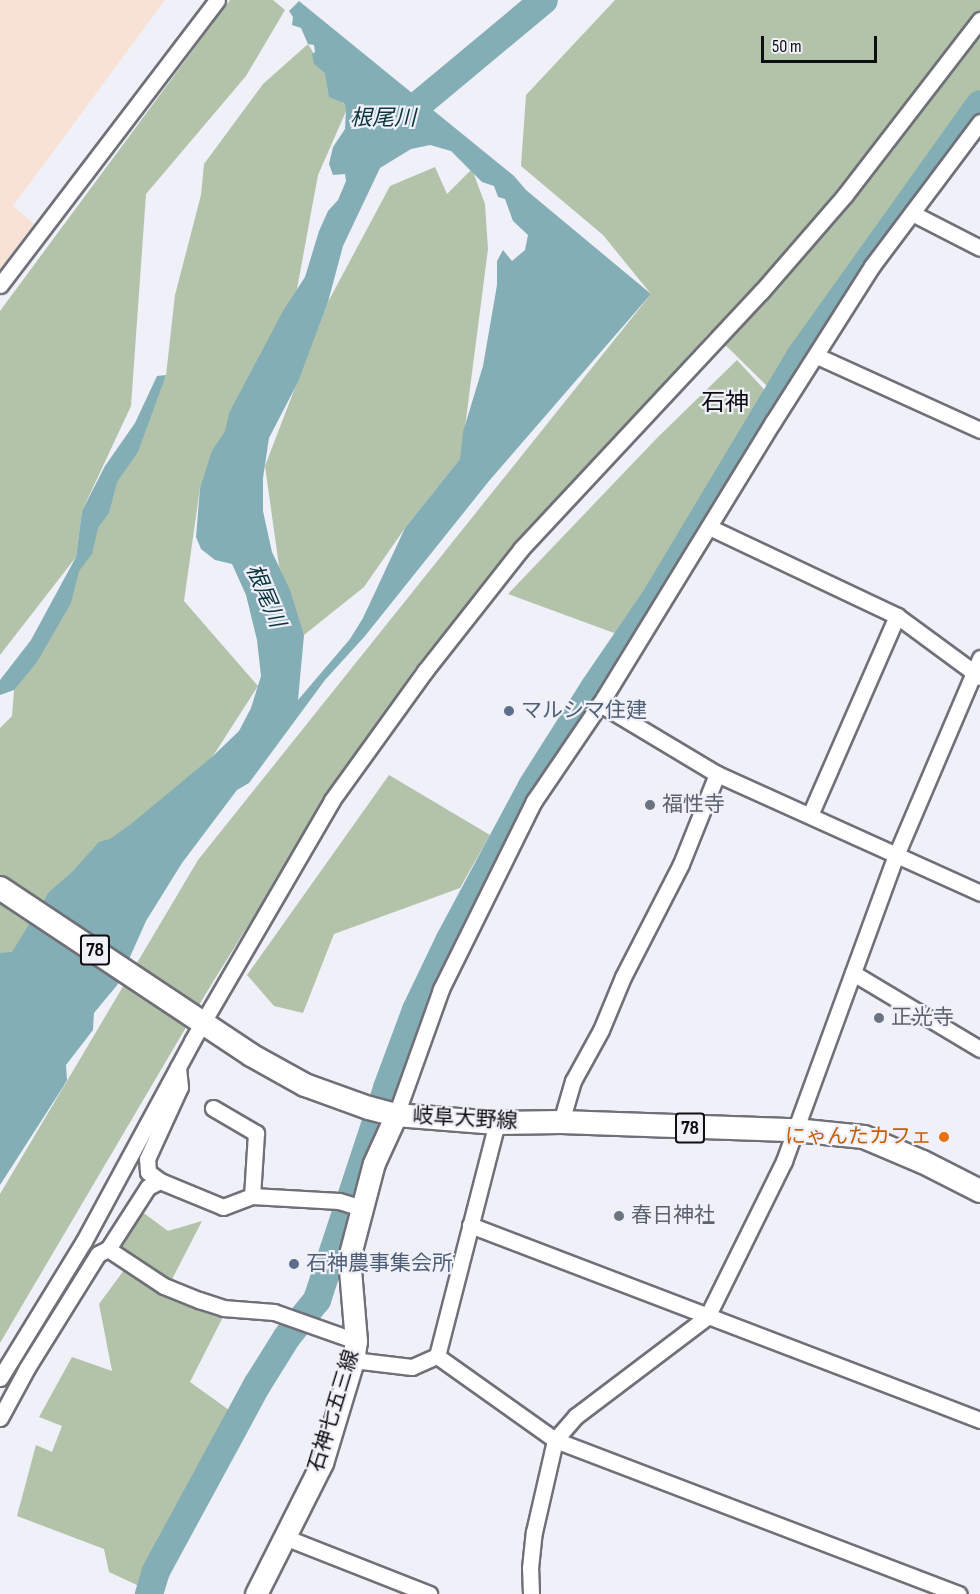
<!DOCTYPE html>
<html>
<head>
<meta charset="utf-8">
<style>
  body { margin:0 }
  #map { position:relative; width:980px; height:1594px; overflow:hidden; background:#f0f0f9; font-family:"Sofia Sans Condensed","Noto Sans JP",sans-serif }
  div>[style] { position:absolute }
  .industrial>* { inset:0; background:#f8e2d5 }
  .green>* { inset:0; background:#b2c3aa }
  .water>* { inset:0; background:#83aeb6 }
  .river>* { height:28px; margin:-14px; padding:0 14px; transform-origin:14px; border-radius:14px; background:#83aeb6 }
  .roads { filter:drop-shadow(2px 0 #707079) drop-shadow(-2px 0 #707079) drop-shadow(0 2px #707079) drop-shadow(0 -2px #707079) }
  .street>* { height:15px; margin:-7.5px; padding:0 7.5px; transform-origin:7.5px; border-radius:7.5px; background:#fff }
  .secondary>* { height:21px; margin:-10.5px; padding:0 10.5px; transform-origin:10.5px; border-radius:10.5px; background:#fff }
  .primary>* { height:22px; margin:-11px; padding:0 11px; transform-origin:11px; border-radius:11px; background:#fff }
  .dots>* { width:16px; height:16px; translate:-50% -50%; box-sizing:border-box; border:3px solid #f0f0f9; border-radius:50% }
  span { translate:-50% -50%; white-space:nowrap; text-align:center; line-height:1.15; -webkit-text-stroke:4.5px #f0f0f9; paint-order:stroke }
  .shield-label span { padding:2px 4px; background:#f0f0f9; border:2px solid; border-radius:4px; -webkit-text-stroke-width:0 }
  .shield-label { font-size:20px; color:#0e0e11; font-weight:700 }
  .service-label { font-size:21px; color:#4e5e75 }
  .left { translate:0 -50%; text-align:left }
  .worship-label { font-size:21px; color:#5b616d }
  .street-label { font-size:21px; color:#0e0e11 }
  .food-label { font-size:21px; color:#c56008 }
  .right { translate:-100% -50%; text-align:right }
  .water-label { font-size:22px; color:#0b363d; font-style:italic }
  .quarter-label { font-size:24px; color:#0e0e11 }
  .scale { position:absolute; left:761px; top:36px; width:116px; height:27px; box-sizing:border-box; border:3px solid #0e0e11; border-top:0; padding-left:8px; font-size:18px; line-height:21px; white-space:nowrap; color:#0e0e11; -webkit-text-stroke:4px #f0f0f9; paint-order:stroke }
</style>
</head>
<body>
<div id="map">
  <div class="industrial">
    <div style="clip-path:polygon(0 0,165px 0,13px 206px,34px 224px,0 269px)"></div>
  </div>
  <div class="green">
    <div style="clip-path:polygon(230px 0,273px 0,285px 10px,246px 76px,146px 194px,131px 406px,82px 511px,76px 557px,0 655px,0 311px)"></div>
    <div style="clip-path:polygon(615px 0,980px 0,980px 94px,916px 179px,769px 388px,711px 331px,496px 567px,415px 668px,316px 816px,208px 990px,0 1343px,0 1194px,198px 860px,651px 294px,603px 235px,521px 166px,526px 95px)"></div>
    <div style="clip-path:polygon(308px 44px,347px 109px,318px 175px,297px 289px,200px 488px,184px 601px,258px 686px,213px 756px,0 964px,0 728px,12px 716px,14px 690px,166px 375px,175px 295px,201px 195px,204px 164px,263px 84px)"></div>
    <div style="clip-path:polygon(435px 167px,447px 194px,472px 169px,485px 204px,488px 249px,461px 458px,405px 528px,364px 587px,304px 635px,279px 566px,265px 466px,328px 302px,390px 186px)"></div>
    <div style="clip-path:polygon(737px 360px,772px 398px,625px 637px,508px 594px,657px 438px)"></div>
    <div style="clip-path:polygon(389px 775px,490px 835px,460px 888px,334px 934px,303px 1013px,274px 1006px,247px 975px)"></div>
    <div style="clip-path:polygon(141px 1211px,168px 1231px,202px 1221px,166px 1291px,223px 1317px,190px 1382px,229px 1410px,139px 1586px,109px 1572px,104px 1549px,17px 1516px,36px 1445px,52px 1452px,62px 1426px,39px 1417px,72px 1357px,112px 1371px,99px 1304px,133px 1258px,117px 1244px)"></div>
  </div>
  <div class="water">
    <div style="clip-path:polygon(evenodd,299px 1px,514px 176px,526px 190px,651px 294px,489px 481px,365px 636px,325px 680px,249px 783px,237px 790px,182px 863px,146px 921px,118px 984px,94px 1013px,93px 1030px,66px 1065px,67px 1080px,63px 1087px,0 1185px,0 953px,12px 952px,49px 892px,72px 872px,99px 842px,110px 839px,131px 824px,213px 756px,239px 731px,251px 708px,261px 676px,257px 640px,246px 595px,232px 564px,215px 560px,201px 549px,196px 537px,200px 488px,212px 451px,225px 431px,229px 413px,283px 311px,305px 277px,319px 231px,328px 211px,338px 200px,346px 181px,345px 174px,333px 175px,329px 164px,333px 147px,345px 129px,346px 109px,344px 103px,329px 97px,325px 73px,314px 64px,312px 54px,315px 52px,314px 45px,308px 44px,301px 28px,292px 25px,293px 17px,289px 11px,299px 1px,430px 145px,451px 151px,482px 182px,494px 186px,498px 197px,505px 199px,513px 221px,528px 235px,525px 250px,512px 261px,503px 250px,497px 261px,497px 285px,483px 366px,463px 432px,460px 459px,405px 528px,363px 618px,350px 639px,298px 700px,304px 635px,290px 590px,272px 552px,263px 511px,263px 478px,269px 438px,298px 382px,328px 302px,343px 246px,380px 168px,411px 149px,430px 145px)"></div>
    <div style="clip-path:polygon(166px 375px,138px 452px,117px 482px,109px 513px,98px 528px,92px 554px,79px 571px,71px 603px,37px 662px,14px 690px,0 695px,0 680px,31px 640px,76px 557px,82px 511px,105px 466px,135px 423px,157px 376px)"></div>
  </div>
  <div class="river">
    <div style="left:394px;top:125px;width:195px;rotate:-39.8deg"></div>
    <div style="left:149px;top:1594px;width:24px;rotate:-73deg"></div>
    <div style="left:156px;top:1571px;width:212px;rotate:-61.5deg"></div>
    <div style="left:257px;top:1385px;width:57px;rotate:-58deg"></div>
    <div style="left:287px;top:1337px;width:48px;rotate:-51deg"></div>
    <div style="left:317px;top:1300px;width:223px;rotate:-71.7deg"></div>
    <div style="left:387px;top:1088px;width:83px;rotate:-69.6deg"></div>
    <div style="left:416px;top:1010px;width:76px;rotate:-64.4deg"></div>
    <div style="left:449px;top:941px;width:176px;rotate:-61.8deg"></div>
    <div style="left:532px;top:786px;width:116px;rotate:-57.7deg"></div>
    <div style="left:594px;top:688px;width:110px;rotate:-55.7deg"></div>
    <div style="left:656px;top:597px;width:282px;rotate:-59.1deg"></div>
    <div style="left:801px;top:355px;width:308px;rotate:-54.5deg"></div>
  </div>
  <div class="roads">
    <div class="street">
      <div style="left:912px;top:213px;width:76px;rotate:27.2deg"></div>
      <div style="left:0;top:285px;width:358px;rotate:-52.7deg"></div>
      <div style="left:817px;top:356px;width:179px;rotate:24.4deg"></div>
      <div style="left:709px;top:527px;width:208px;rotate:25.3deg"></div>
      <div style="left:897px;top:616px;width:103px;rotate:36.3deg"></div>
      <div style="left:600px;top:704px;width:136px;rotate:30.9deg"></div>
      <div style="left:717px;top:774px;width:289px;rotate:24.3deg"></div>
      <div style="left:810px;top:815px;width:217px;rotate:-66.4deg"></div>
      <div style="left:853px;top:973px;width:148px;rotate:30.9deg"></div>
      <div style="left:213px;top:1108px;width:50px;rotate:30.2deg"></div>
      <div style="left:256px;top:1133px;width:63px;rotate:93.6deg"></div>
      <div style="left:396px;top:1115px;width:134px;rotate:-70.3deg"></div>
      <div style="left:441px;top:989px;width:210px;rotate:-63.7deg"></div>
      <div style="left:534px;top:801px;width:117px;rotate:-55.8deg"></div>
      <div style="left:600px;top:704px;width:331px;rotate:-58.5deg"></div>
      <div style="left:773px;top:422px;width:185px;rotate:-57.6deg"></div>
      <div style="left:872px;top:266px;width:180px;rotate:-53.1deg"></div>
      <div style="left:561px;top:1122px;width:43px;rotate:-73.7deg"></div>
      <div style="left:573px;top:1081px;width:58px;rotate:-61.2deg"></div>
      <div style="left:601px;top:1030px;width:57px;rotate:-67.5deg"></div>
      <div style="left:623px;top:977px;width:127px;rotate:-62.8deg"></div>
      <div style="left:681px;top:864px;width:97px;rotate:-68.2deg"></div>
      <div style="left:160px;top:1181px;width:15px;rotate:-143deg"></div>
      <div style="left:148px;top:1172px;width:13px;rotate:-94deg"></div>
      <div style="left:147px;top:1159px;width:79px;rotate:-65.4deg"></div>
      <div style="left:180px;top:1087px;width:20px;rotate:-96deg"></div>
      <div style="left:470px;top:1225px;width:546px;rotate:20.92deg"></div>
      <div style="left:108px;top:1249px;width:74px;rotate:-57.2deg"></div>
      <div style="left:148px;top:1187px;width:13px;rotate:-27deg"></div>
      <div style="left:160px;top:1181px;width:68px;rotate:22.4deg"></div>
      <div style="left:223px;top:1207px;width:31px;rotate:-21deg"></div>
      <div style="left:252px;top:1196px;width:87px;rotate:3.3deg"></div>
      <div style="left:339px;top:1201px;width:24px;rotate:17deg"></div>
      <div style="left:437px;top:1356px;width:145px;rotate:35.4deg"></div>
      <div style="left:555px;top:1440px;width:432px;rotate:20.9deg"></div>
      <div style="left:437px;top:1356px;width:241px;rotate:-75.6deg"></div>
      <div style="left:353px;top:1360px;width:59px;rotate:6.8deg"></div>
      <div style="left:412px;top:1367px;width:27px;rotate:-24deg"></div>
      <div style="left:0;top:1378px;width:161px;rotate:-58.5deg"></div>
      <div style="left:84px;top:1241px;width:227px;rotate:-61.6deg"></div>
      <div style="left:192px;top:1041px;width:279px;rotate:-59.8deg"></div>
      <div style="left:332px;top:800px;width:159px;rotate:-54.2deg"></div>
      <div style="left:425px;top:671px;width:155px;rotate:-51.8deg"></div>
      <div style="left:521px;top:549px;width:352px;rotate:-47deg"></div>
      <div style="left:761px;top:292px;width:128px;rotate:-49.1deg"></div>
      <div style="left:845px;top:195px;width:221px;rotate:-52.4deg"></div>
      <div style="left:0;top:1418px;width:57px;rotate:-61.6deg"></div>
      <div style="left:27px;top:1368px;width:134px;rotate:-58.1deg"></div>
      <div style="left:98px;top:1254px;width:11px;rotate:-27deg"></div>
      <div style="left:108px;top:1249px;width:67px;rotate:33.5deg"></div>
      <div style="left:164px;top:1286px;width:38px;rotate:22deg"></div>
      <div style="left:199px;top:1300px;width:25px;rotate:18deg"></div>
      <div style="left:223px;top:1308px;width:51px;rotate:4.5deg"></div>
      <div style="left:274px;top:1312px;width:87px;rotate:19.5deg"></div>
      <div style="left:287px;top:1538px;width:153px;rotate:21.5deg"></div>
      <div style="left:531px;top:1594px;width:26px;rotate:-92deg"></div>
      <div style="left:530px;top:1568px;width:36px;rotate:-84deg"></div>
      <div style="left:534px;top:1532px;width:94px;rotate:-77.1deg"></div>
      <div style="left:555px;top:1440px;width:32px;rotate:-49deg"></div>
      <div style="left:576px;top:1416px;width:164px;rotate:-37.1deg"></div>
      <div style="left:707px;top:1317px;width:174px;rotate:-63.7deg"></div>
      <div style="left:784px;top:1161px;width:328px;rotate:-69.9deg"></div>
      <div style="left:897px;top:853px;width:212px;rotate:-66.9deg"></div>
    </div>
    <div class="secondary">
      <div style="left:256px;top:1594px;width:147px;rotate:-63.3deg"></div>
      <div style="left:322px;top:1463px;width:108px;rotate:-73.2deg"></div>
      <div style="left:353px;top:1360px;width:19px;rotate:-81deg"></div>
      <div style="left:356px;top:1341px;width:83px;rotate:-94.8deg"></div>
      <div style="left:349px;top:1258px;width:98px;rotate:-75.3deg"></div>
      <div style="left:374px;top:1163px;width:53px;rotate:-65.4deg"></div>
    </div>
    <div class="primary">
      <div style="left:0;top:888px;width:301px;rotate:33.6deg"></div>
      <div style="left:251px;top:1055px;width:62px;rotate:29.1deg"></div>
      <div style="left:305px;top:1085px;width:68px;rotate:19.8deg"></div>
      <div style="left:369px;top:1108px;width:28px;rotate:15deg"></div>
      <div style="left:396px;top:1115px;width:101px;rotate:4.5deg"></div>
      <div style="left:497px;top:1123px;width:64px;rotate:-0.9deg"></div>
      <div style="left:561px;top:1122px;width:234px;rotate:2deg"></div>
      <div style="left:795px;top:1130px;width:69px;rotate:5.8deg"></div>
      <div style="left:864px;top:1137px;width:64px;rotate:23deg"></div>
      <div style="left:923px;top:1162px;width:64px;rotate:27deg"></div>
    </div>
  </div>
  <div class="dots">
    <div style="left:509px;top:711px;background:#5c6f8a"></div>
    <div style="left:650px;top:805px;background:#6b7280"></div>
    <div style="left:879px;top:1018px;background:#6b7280"></div>
    <div style="left:944px;top:1137px;background:#e8710a"></div>
    <div style="left:619px;top:1216px;background:#6b7280"></div>
    <div style="left:294px;top:1264px;background:#5c6f8a"></div>
  </div>
  <div class="shield-label">
    <span style="left:95px;top:950px">78</span>
    <span style="left:690px;top:1128px">78</span>
  </div>
  <div class="service-label">
    <span class="left" style="left:521px;top:711px">マルシマ住建</span>
    <span class="left" style="left:306px;top:1264px">石神農事集会所</span>
  </div>
  <div class="worship-label">
    <span class="left" style="left:662px;top:805px">福性寺</span>
    <span class="left" style="left:891px;top:1018px">正光寺</span>
    <span class="left" style="left:631px;top:1216px">春日神社</span>
  </div>
  <div class="street-label">
    <span style="left:465px;top:1119px;rotate:3deg">岐阜大野線</span>
    <span style="left:334px;top:1411px;rotate:-73deg">石神七五三線</span>
  </div>
  <div class="food-label">
    <span class="right" style="left:932px;top:1137px">にゃんたカフェ</span>
  </div>
  <div class="water-label">
    <span style="left:383px;top:119px">根尾川</span>
    <span style="left:265px;top:596px;rotate:67deg">根尾川</span>
  </div>
  <div class="quarter-label">
    <span style="left:725px;top:403px">石神</span>
  </div>
  <div class="scale">50 m</div>
</div>
</body>
</html>
